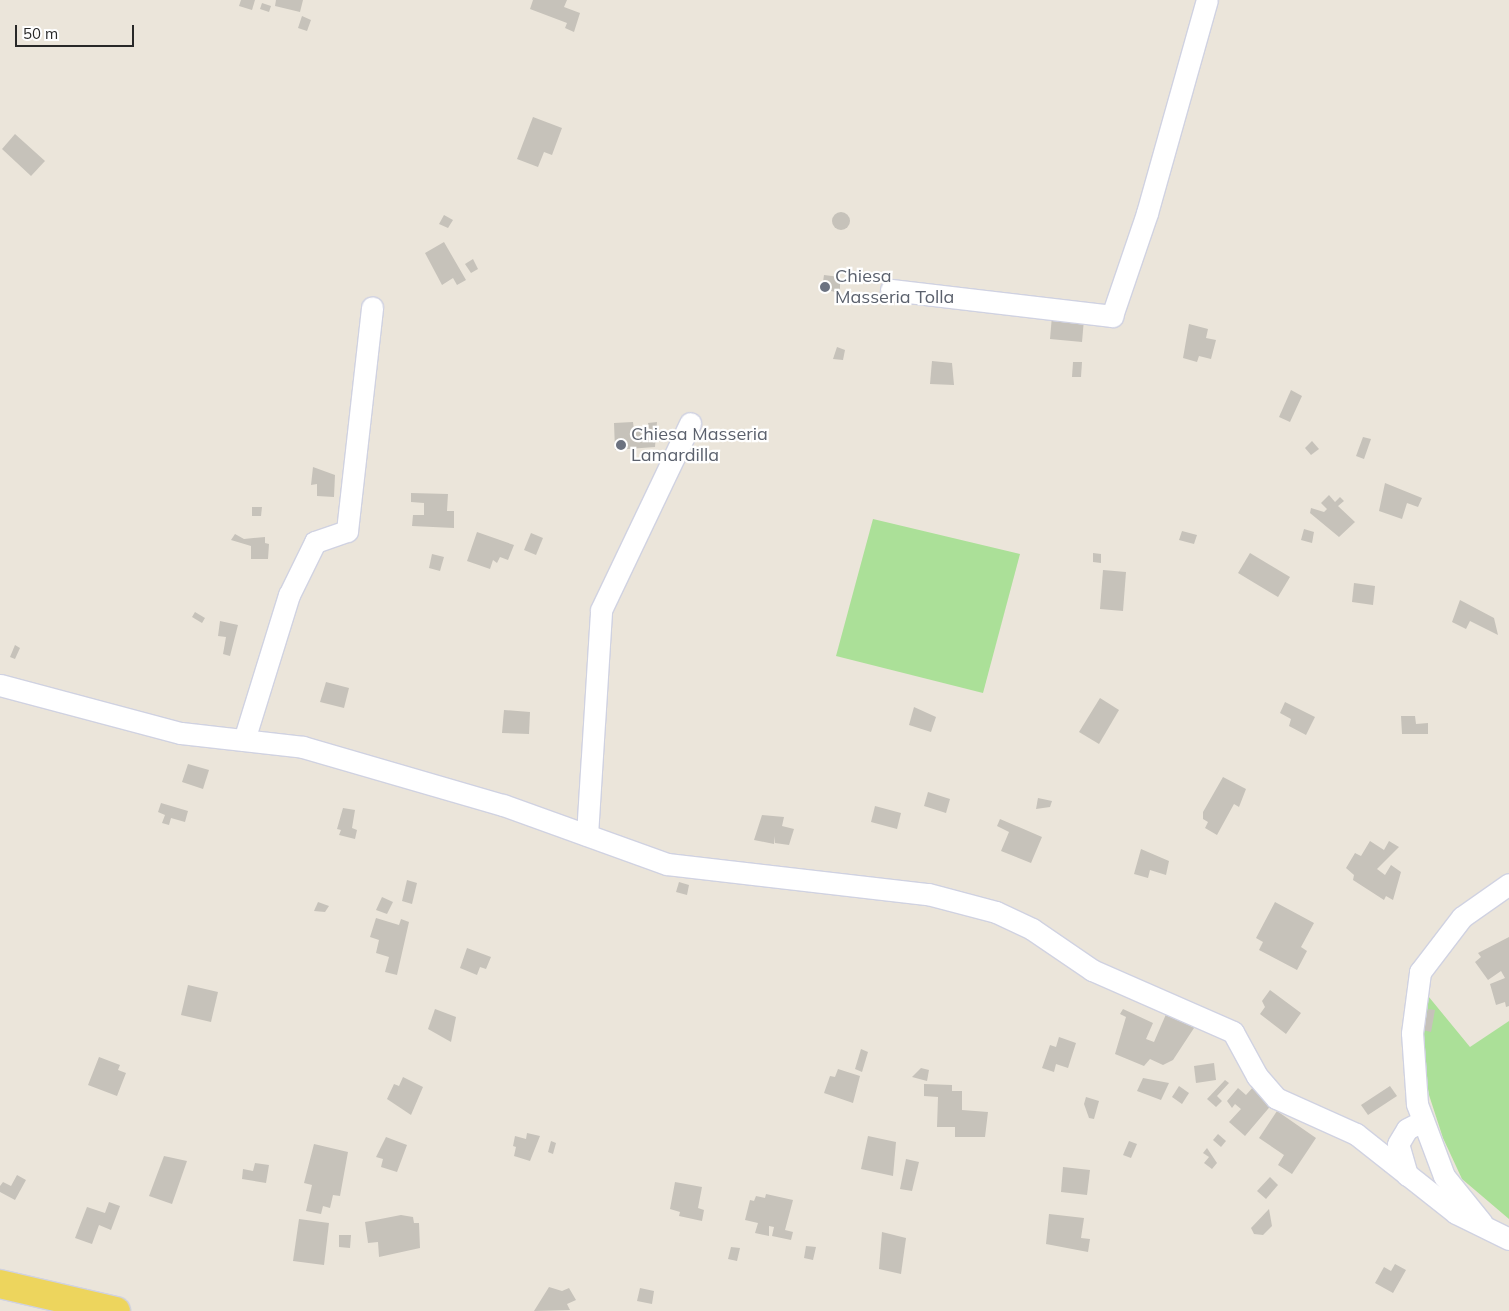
<!DOCTYPE html>
<html>
<head>
<meta charset="utf-8">
<style>
  body { margin:0 }
  #map { position:relative; width:1509px; height:1311px; overflow:hidden; background:#ebe5da; font-family:Mulish,sans-serif }
  div>[style] { position:absolute }
  .green>* { inset:0; background:#abe098 }
  .building>* { inset:0; background:#c6c2ba }
  .round { border-radius:50% }
  .roads { filter:drop-shadow(1px 0 #d0d2e1) drop-shadow(-1px 0 #d0d2e1) drop-shadow(0 1px #d0d2e1) drop-shadow(0 -1px #d0d2e1) }
  .minor>* { height:21px; margin:-10.5px; padding:0 10.5px; transform-origin:10.5px; border-radius:10.5px; background:#fff }
  .major>* { height:28px; margin:-14px; padding:0 14px; transform-origin:14px; border-radius:14px; background:#edd55d }
  .dots>* { width:14px; height:14px; translate:-50% -50%; box-sizing:border-box; border:2px solid #fff; border-radius:50% }
  span { translate:-50% -50%; white-space:nowrap; text-align:center; line-height:1.15; -webkit-text-stroke:4.5px #fff; paint-order:stroke }
  .worship-label { font-size:18px; color:#5b616d }
  .left { translate:0 -50%; text-align:left }
  .scale { position:absolute; left:15px; top:25px; width:119px; height:22px; box-sizing:border-box; border:2px solid #282828; border-top:0; padding-left:6px; font-size:15px; line-height:18px; white-space:nowrap; color:#282828; -webkit-text-stroke:4px #fff; paint-order:stroke }
</style>
</head>
<body>
<div id="map">
  <div class="green">
    <div style="clip-path:polygon(873px 519px,1020px 554px,983px 693px,836px 656px)"></div>
    <div style="clip-path:polygon(1424px 991px,1470px 1047px,1509px 1021px,1509px 1219px,1462px 1179px,1443px 1138px,1429px 1095px,1422px 1052px)"></div>
  </div>
  <div class="building">
    <div style="clip-path:polygon(241px 0,255px 0,252px 10px,239px 6px)"></div>
    <div style="clip-path:polygon(276px 0,303px 0,300px 12px,275px 6px)"></div>
    <div style="clip-path:polygon(533px 0,567px 0,564px 7px,580px 13px,574px 32px,565px 28px,567px 23px,530px 9px)"></div>
    <div style="clip-path:polygon(262px 3px,271px 6px,269px 12px,260px 9px)"></div>
    <div style="clip-path:polygon(302px 16px,311px 20px,307px 31px,298px 28px)"></div>
    <div style="clip-path:polygon(533px 117px,562px 128px,552px 155px,544px 152px,538px 167px,517px 159px)"></div>
    <div style="clip-path:polygon(15px 134px,45px 161px,31px 176px,2px 149px)"></div>
    <div class="round" style="left:832px;top:212px;width:18px;height:18px"></div>
    <div style="clip-path:polygon(444px 215px,453px 220px,448px 228px,439px 224px)"></div>
    <div style="clip-path:polygon(444px 242px,466px 280px,457px 285px,453px 278px,442px 285px,425px 253px)"></div>
    <div style="clip-path:polygon(473px 259px,478px 269px,471px 273px,465px 264px)"></div>
    <div style="clip-path:polygon(824px 275px,840px 277px,840px 293px,822px 289px)"></div>
    <div style="clip-path:polygon(1052px 316px,1084px 319px,1082px 342px,1050px 339px)"></div>
    <div style="clip-path:polygon(1189px 324px,1208px 329px,1206px 338px,1216px 340px,1211px 359px,1199px 356px,1197px 362px,1183px 358px)"></div>
    <div style="clip-path:polygon(837px 347px,845px 350px,843px 360px,833px 359px)"></div>
    <div style="clip-path:polygon(932px 361px,952px 363px,954px 385px,930px 384px)"></div>
    <div style="clip-path:polygon(1073px 362px,1082px 362px,1081px 377px,1072px 377px)"></div>
    <div style="clip-path:polygon(1291px 390px,1302px 396px,1290px 422px,1279px 417px)"></div>
    <div style="clip-path:polygon(633px 422px,634px 430px,649px 429px,648px 423px,657px 422px,655px 447px,615px 450px,614px 423px)"></div>
    <div style="clip-path:polygon(1363px 437px,1371px 439px,1364px 459px,1356px 456px)"></div>
    <div style="clip-path:polygon(1312px 441px,1319px 449px,1311px 455px,1305px 448px)"></div>
    <div style="clip-path:polygon(313px 467px,335px 475px,334px 497px,317px 496px,317px 484px,311px 485px)"></div>
    <div style="clip-path:polygon(1385px 483px,1422px 498px,1418px 507px,1407px 503px,1402px 519px,1379px 511px)"></div>
    <div style="clip-path:polygon(411px 493px,448px 494px,447px 511px,454px 511px,454px 528px,412px 526px,413px 515px,424px 515px,424px 503px,411px 502px)"></div>
    <div style="clip-path:polygon(1329px 495px,1335px 502px,1340px 497px,1344px 501px,1338px 506px,1355px 522px,1339px 537px,1310px 513px,1311px 508px,1324px 512px,1327px 509px,1321px 503px)"></div>
    <div style="clip-path:polygon(252px 507px,262px 507px,261px 516px,252px 516px)"></div>
    <div style="clip-path:polygon(1304px 529px,1314px 532px,1312px 543px,1301px 540px)"></div>
    <div style="clip-path:polygon(1182px 531px,1197px 535px,1194px 544px,1179px 540px)"></div>
    <div style="clip-path:polygon(477px 532px,514px 545px,508px 560px,500px 557px,497px 563px,493px 560px,490px 569px,467px 561px)"></div>
    <div style="clip-path:polygon(531px 533px,543px 538px,536px 555px,524px 550px)"></div>
    <div style="clip-path:polygon(235px 534px,244px 539px,265px 537px,265px 543px,269px 544px,268px 559px,251px 559px,251px 546px,231px 540px)"></div>
    <div style="clip-path:polygon(1093px 553px,1101px 554px,1101px 563px,1093px 562px)"></div>
    <div style="clip-path:polygon(1250px 553px,1290px 577px,1278px 597px,1238px 573px)"></div>
    <div style="clip-path:polygon(432px 554px,444px 557px,440px 571px,429px 568px)"></div>
    <div style="clip-path:polygon(1103px 570px,1126px 572px,1123px 611px,1100px 609px)"></div>
    <div style="clip-path:polygon(1354px 583px,1375px 586px,1373px 605px,1352px 602px)"></div>
    <div style="clip-path:polygon(1460px 600px,1494px 618px,1498px 635px,1470px 621px,1466px 629px,1452px 622px)"></div>
    <div style="clip-path:polygon(195px 612px,205px 618px,202px 623px,192px 617px)"></div>
    <div style="clip-path:polygon(220px 621px,238px 625px,230px 656px,223px 654px,226px 637px,218px 636px)"></div>
    <div style="clip-path:polygon(15px 645px,20px 648px,15px 659px,10px 657px)"></div>
    <div style="clip-path:polygon(326px 682px,349px 688px,344px 708px,320px 702px)"></div>
    <div style="clip-path:polygon(1100px 698px,1119px 710px,1099px 744px,1079px 732px)"></div>
    <div style="clip-path:polygon(1285px 702px,1315px 717px,1306px 735px,1289px 726px,1291px 719px,1280px 713px)"></div>
    <div style="clip-path:polygon(914px 707px,936px 717px,931px 732px,909px 725px)"></div>
    <div style="clip-path:polygon(504px 710px,530px 712px,529px 734px,502px 733px)"></div>
    <div style="clip-path:polygon(1401px 716px,1415px 716px,1416px 724px,1428px 723px,1428px 734px,1402px 734px)"></div>
    <div style="clip-path:polygon(188px 764px,209px 770px,203px 789px,182px 782px)"></div>
    <div style="clip-path:polygon(1223px 777px,1246px 789px,1239px 807px,1234px 804px,1217px 835px,1205px 828px,1208px 822px,1203px 819px,1203px 812px)"></div>
    <div style="clip-path:polygon(928px 792px,950px 799px,946px 813px,924px 806px)"></div>
    <div style="clip-path:polygon(1038px 798px,1052px 801px,1050px 807px,1036px 809px)"></div>
    <div style="clip-path:polygon(161px 803px,188px 811px,185px 822px,171px 818px,169px 825px,162px 823px,165px 815px,158px 812px)"></div>
    <div style="clip-path:polygon(875px 806px,901px 813px,897px 829px,871px 822px)"></div>
    <div style="clip-path:polygon(343px 808px,355px 810px,352px 828px,357px 830px,355px 839px,339px 835px,341px 830px,337px 829px)"></div>
    <div style="clip-path:polygon(762px 815px,784px 817px,782px 826px,794px 829px,789px 845px,775px 843px,775px 836px,774px 844px,754px 840px)"></div>
    <div style="clip-path:polygon(1000px 819px,1042px 837px,1031px 863px,1001px 851px,1009px 832px,997px 826px)"></div>
    <div style="clip-path:polygon(1370px 841px,1384px 850px,1389px 841px,1399px 847px,1377px 869px,1385px 875px,1391px 865px,1401px 872px,1393px 900px,1386px 896px,1384px 900px,1353px 880px,1354px 875px,1346px 868px,1355px 853px,1361px 856px)"></div>
    <div style="clip-path:polygon(1141px 849px,1169px 861px,1166px 875px,1150px 870px,1148px 878px,1134px 874px)"></div>
    <div style="clip-path:polygon(407px 880px,417px 883px,412px 904px,402px 901px)"></div>
    <div style="clip-path:polygon(679px 882px,689px 885px,687px 895px,676px 892px)"></div>
    <div style="clip-path:polygon(382px 897px,393px 902px,387px 914px,376px 910px)"></div>
    <div style="clip-path:polygon(318px 902px,329px 906px,325px 912px,314px 911px)"></div>
    <div style="clip-path:polygon(1275px 902px,1314px 923px,1301px 947px,1307px 951px,1297px 970px,1259px 950px,1263px 942px,1256px 938px)"></div>
    <div style="clip-path:polygon(376px 918px,399px 925px,401px 919px,409px 922px,397px 975px,385px 972px,389px 957px,376px 953px,379px 940px,370px 937px)"></div>
    <div style="clip-path:polygon(1509px 937px,1509px 1006px,1506px 1007px,1505px 1002px,1496px 1005px,1490px 984px,1505px 978px,1501px 971px,1488px 980px,1475px 962px,1481px 957px,1478px 953px)"></div>
    <div style="clip-path:polygon(467px 948px,491px 957px,486px 969px,480px 967px,477px 975px,460px 968px)"></div>
    <div style="clip-path:polygon(188px 985px,218px 992px,211px 1022px,181px 1015px)"></div>
    <div style="clip-path:polygon(1270px 990px,1301px 1013px,1286px 1034px,1260px 1014px,1265px 1007px,1262px 1001px)"></div>
    <div style="clip-path:polygon(435px 1009px,456px 1017px,451px 1042px,428px 1029px)"></div>
    <div style="clip-path:polygon(1123px 1009px,1153px 1023px,1146px 1039px,1154px 1042px,1167px 1012px,1196px 1025px,1173px 1060px,1163px 1065px,1150px 1059px,1144px 1066px,1115px 1054px,1126px 1017px,1120px 1014px)"></div>
    <div style="clip-path:polygon(1428px 1009px,1435px 1010px,1431px 1032px,1423px 1030px)"></div>
    <div style="clip-path:polygon(1059px 1037px,1076px 1043px,1068px 1068px,1056px 1064px,1054px 1072px,1042px 1068px,1050px 1045px,1056px 1047px)"></div>
    <div style="clip-path:polygon(861px 1049px,868px 1052px,862px 1072px,855px 1069px)"></div>
    <div style="clip-path:polygon(99px 1057px,120px 1065px,118px 1070px,126px 1073px,117px 1096px,88px 1085px)"></div>
    <div style="clip-path:polygon(1214px 1063px,1216px 1080px,1196px 1083px,1194px 1066px)"></div>
    <div style="clip-path:polygon(921px 1068px,929px 1070px,927px 1081px,912px 1077px)"></div>
    <div style="clip-path:polygon(838px 1069px,860px 1076px,853px 1103px,824px 1093px,830px 1076px,835px 1077px)"></div>
    <div style="clip-path:polygon(403px 1077px,423px 1087px,411px 1115px,387px 1099px,394px 1084px,399px 1086px)"></div>
    <div style="clip-path:polygon(1143px 1078px,1169px 1083px,1161px 1100px,1137px 1091px)"></div>
    <div style="clip-path:polygon(1225px 1080px,1229px 1083px,1217px 1096px,1222px 1101px,1216px 1107px,1207px 1099px)"></div>
    <div style="clip-path:polygon(924px 1084px,952px 1085px,952px 1091px,962px 1091px,962px 1110px,988px 1112px,985px 1137px,955px 1137px,955px 1127px,937px 1127px,938px 1097px,924px 1096px)"></div>
    <div style="clip-path:polygon(1179px 1086px,1189px 1093px,1182px 1104px,1172px 1097px)"></div>
    <div style="clip-path:polygon(1254px 1086px,1273px 1103px,1245px 1136px,1229px 1122px,1241px 1109px,1235px 1104px,1232px 1108px,1227px 1101px,1238px 1088px,1246px 1095px)"></div>
    <div style="clip-path:polygon(1390px 1086px,1397px 1096px,1368px 1115px,1361px 1105px)"></div>
    <div style="clip-path:polygon(1086px 1097px,1099px 1101px,1094px 1119px,1089px 1118px,1084px 1104px)"></div>
    <div style="clip-path:polygon(1277px 1111px,1316px 1138px,1292px 1174px,1278px 1165px,1284px 1155px,1259px 1138px)"></div>
    <div style="clip-path:polygon(527px 1133px,540px 1136px,530px 1161px,514px 1156px,516px 1147px,513px 1146px,515px 1136px,526px 1139px)"></div>
    <div style="clip-path:polygon(1218px 1134px,1226px 1141px,1221px 1147px,1213px 1140px)"></div>
    <div style="clip-path:polygon(868px 1136px,896px 1142px,893px 1176px,861px 1169px)"></div>
    <div style="clip-path:polygon(386px 1137px,407px 1145px,397px 1172px,381px 1167px,383px 1159px,376px 1157px)"></div>
    <div style="clip-path:polygon(551px 1141px,556px 1143px,553px 1154px,548px 1152px)"></div>
    <div style="clip-path:polygon(1129px 1141px,1137px 1144px,1131px 1158px,1123px 1155px)"></div>
    <div style="clip-path:polygon(314px 1144px,348px 1152px,340px 1196px,333px 1195px,330px 1208px,323px 1206px,321px 1214px,306px 1211px,312px 1185px,304px 1183px)"></div>
    <div style="clip-path:polygon(1207px 1148px,1217px 1163px,1212px 1169px,1204px 1163px,1209px 1157px,1203px 1153px)"></div>
    <div style="clip-path:polygon(164px 1156px,187px 1161px,172px 1204px,149px 1196px)"></div>
    <div style="clip-path:polygon(906px 1159px,919px 1162px,912px 1191px,900px 1189px)"></div>
    <div style="clip-path:polygon(255px 1163px,269px 1165px,266px 1183px,242px 1179px,243px 1169px,253px 1171px)"></div>
    <div style="clip-path:polygon(1063px 1167px,1090px 1170px,1087px 1195px,1061px 1192px)"></div>
    <div style="clip-path:polygon(17px 1175px,26px 1180px,15px 1200px,0 1192px,0 1186px,3px 1182px,11px 1186px)"></div>
    <div style="clip-path:polygon(1270px 1177px,1278px 1185px,1266px 1199px,1257px 1191px)"></div>
    <div style="clip-path:polygon(675px 1182px,702px 1187px,698px 1208px,704px 1210px,702px 1221px,679px 1216px,680px 1212px,670px 1209px)"></div>
    <div style="clip-path:polygon(766px 1194px,793px 1200px,785px 1230px,793px 1232px,791px 1240px,772px 1236px,774px 1227px,769px 1226px,769px 1236px,755px 1233px,758px 1223px,745px 1220px,750px 1200px,754px 1201px,756px 1196px,765px 1198px)"></div>
    <div style="clip-path:polygon(109px 1202px,120px 1206px,111px 1230px,99px 1225px,92px 1244px,75px 1238px,87px 1207px,105px 1213px)"></div>
    <div style="clip-path:polygon(1269px 1209px,1272px 1226px,1263px 1235px,1254px 1234px,1251px 1228px)"></div>
    <div style="clip-path:polygon(1049px 1214px,1084px 1218px,1081px 1238px,1090px 1239px,1088px 1252px,1046px 1244px)"></div>
    <div style="clip-path:polygon(401px 1215px,413px 1217px,414px 1223px,419px 1223px,420px 1248px,379px 1257px,378px 1242px,368px 1243px,365px 1222px)"></div>
    <div style="clip-path:polygon(299px 1219px,329px 1223px,324px 1265px,293px 1261px)"></div>
    <div style="clip-path:polygon(882px 1232px,906px 1238px,901px 1274px,879px 1269px)"></div>
    <div style="clip-path:polygon(339px 1235px,351px 1235px,350px 1248px,339px 1247px)"></div>
    <div style="clip-path:polygon(806px 1246px,816px 1247px,813px 1260px,804px 1258px)"></div>
    <div style="clip-path:polygon(731px 1247px,740px 1248px,737px 1261px,728px 1259px)"></div>
    <div style="clip-path:polygon(1395px 1264px,1406px 1270px,1393px 1293px,1375px 1283px,1384px 1267px,1391px 1271px)"></div>
    <div style="clip-path:polygon(549px 1287px,562px 1291px,569px 1288px,576px 1300px,567px 1304px,570px 1310px,534px 1311px)"></div>
    <div style="clip-path:polygon(640px 1288px,654px 1291px,652px 1304px,637px 1301px)"></div>
  </div>
  <div class="roads">
    <div class="minor">
      <div style="left:891px;top:290px;width:223px;rotate:6.7deg"></div>
      <div style="left:1112px;top:316px;width:109px;rotate:-71.2deg"></div>
      <div style="left:1147px;top:213px;width:221px;rotate:-74.3deg"></div>
      <div style="left:0;top:685px;width:187px;rotate:14.9deg"></div>
      <div style="left:181px;top:733px;width:123px;rotate:6.5deg"></div>
      <div style="left:303px;top:747px;width:208px;rotate:16.2deg"></div>
      <div style="left:503px;top:805px;width:174px;rotate:19.8deg"></div>
      <div style="left:667px;top:864px;width:263px;rotate:6.6deg"></div>
      <div style="left:928px;top:894px;width:70px;rotate:14.8deg"></div>
      <div style="left:996px;top:912px;width:40px;rotate:25deg"></div>
      <div style="left:1032px;top:929px;width:73px;rotate:34.3deg"></div>
      <div style="left:1092px;top:970px;width:154px;rotate:23.7deg"></div>
      <div style="left:1233px;top:1032px;width:50px;rotate:61.4deg"></div>
      <div style="left:1257px;top:1076px;width:29px;rotate:49deg"></div>
      <div style="left:1276px;top:1098px;width:88px;rotate:24.2deg"></div>
      <div style="left:1356px;top:1134px;width:127px;rotate:38.3deg"></div>
      <div style="left:1456px;top:1213px;width:59px;rotate:26.1deg"></div>
      <div style="left:244px;top:740px;width:152px;rotate:-72.8deg"></div>
      <div style="left:289px;top:595px;width:59px;rotate:-63.9deg"></div>
      <div style="left:315px;top:542px;width:34px;rotate:-19deg"></div>
      <div style="left:347px;top:531px;width:225px;rotate:-83.6deg"></div>
      <div style="left:587px;top:835px;width:225px;rotate:-86.4deg"></div>
      <div style="left:601px;top:610px;width:207px;rotate:-64.5deg"></div>
      <div style="left:1407px;top:1175px;width:32px;rotate:-106deg"></div>
      <div style="left:1398px;top:1144px;width:17px;rotate:-59deg"></div>
      <div style="left:1407px;top:1129px;width:18px;rotate:-27deg"></div>
      <div style="left:1482px;top:1223px;width:60px;rotate:-129deg"></div>
      <div style="left:1444px;top:1176px;width:77px;rotate:-110.6deg"></div>
      <div style="left:1417px;top:1104px;width:71px;rotate:-94deg"></div>
      <div style="left:1412px;top:1033px;width:62px;rotate:-82.5deg"></div>
      <div style="left:1420px;top:972px;width:69px;rotate:-52.6deg"></div>
      <div style="left:1462px;top:917px;width:57px;rotate:-35.1deg"></div>
    </div>
    <div class="major">
      <div style="left:0;top:1284px;width:119px;rotate:13.1deg"></div>
    </div>
  </div>
  <div class="dots">
    <div style="left:825px;top:287px;background:#6b7280"></div>
    <div style="left:621px;top:445px;background:#6b7280"></div>
  </div>
  <div class="worship-label">
    <span class="left" style="left:835px;top:287px">Chiesa<br>Masseria Tolla</span>
    <span class="left" style="left:631px;top:445px">Chiesa Masseria<br>Lamardilla</span>
  </div>
  <div class="scale">50 m</div>
</div>
</body>
</html>
